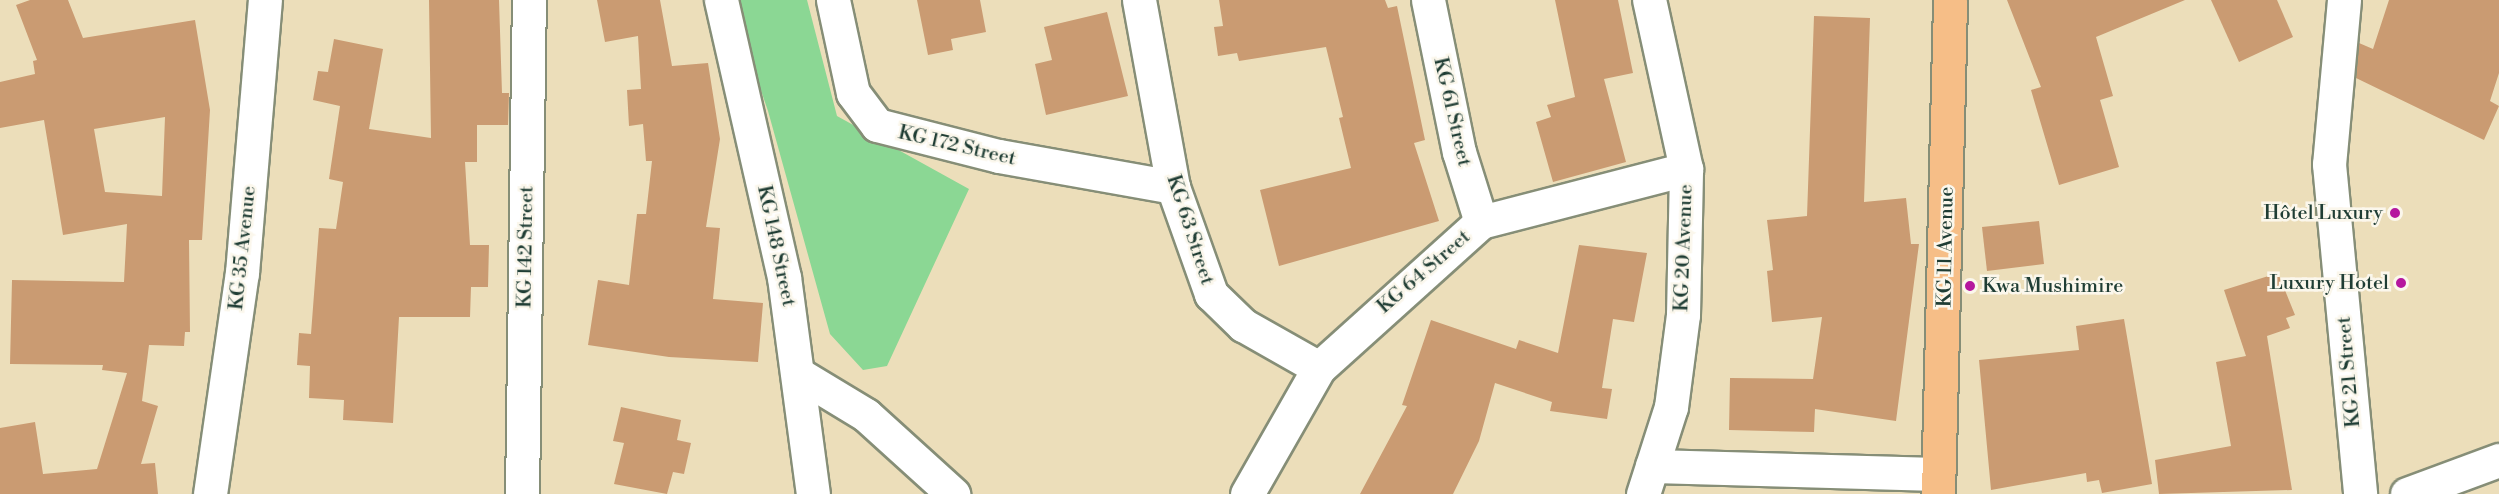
<!DOCTYPE html>
<html>
<head>
<meta charset="utf-8">
<style>
  body { margin:0 }
  #map { position:relative; width:2499px; height:494px; overflow:hidden; background:#ecdeba; font-family:"Libre Bodoni",serif }
  div>[style] { position:absolute }
  .green>* { inset:0; background:#8bd794 }
  .building>* { inset:0; background:#ca9b72 }
  .roads { filter:drop-shadow(2px 0 #868e77) drop-shadow(-2px 0 #868e77) drop-shadow(0 2px #868e77) drop-shadow(0 -2px #868e77) }
  .minor>* { height:33px; margin:-16.5px; padding:0 16.5px; transform-origin:16.5px; border-radius:16.5px; background:#fff }
  .major>* { height:33px; margin:-16.5px; padding:0 16.5px; transform-origin:16.5px; border-radius:16.5px; background:#f6be87 }
  .dots>* { width:16px; height:16px; translate:-50% -50%; box-sizing:border-box; border:3px solid #fbf7ec; border-radius:50% }
  span { translate:-50% -50%; white-space:nowrap; text-align:center; line-height:1.15; -webkit-text-stroke:5px #fbf7ec; paint-order:stroke }
  .street-label { font-size:20px; color:#1f3d34 }
  .poi-label { font-size:20px; color:#1f3d34 }
  .right { translate:-100% -50%; text-align:right }
  .left { translate:0 -50%; text-align:left }
</style>
</head>
<body>
<div id="map">
  <div class="green">
    <div style="clip-path:polygon(730px 0,807px 0,837px 116px,969px 189px,887px 366px,863px 370px,830px 334px,768px 111px)"></div>
  </div>
  <div class="building">
    <div style="clip-path:polygon(evenodd,30px 0,68px 0,83px 38px,195px 20px,210px 110px,202px 240px,189px 240px,190px 332px,185px 332px,184px 346px,149px 345px,142px 401px,158px 406px,141px 464px,155px 463px,158px 494px,0 494px,0 428px,35px 422px,43px 474px,97px 469px,127px 373px,102px 370px,103px 365px,10px 364px,12px 280px,124px 282px,127px 224px,63px 235px,44px 120px,0 128px,0 82px,35px 74px,33px 61px,37px 60px,16px 5px,30px 0,165px 117px,162px 196px,105px 192px,94px 129px,165px 117px)"></div>
    <div style="clip-path:polygon(429px 0,499px 0,502px 93px,509px 93px,508px 125px,477px 125px,477px 162px,465px 162px,470px 245px,489px 245px,488px 287px,471px 287px,470px 317px,399px 317px,393px 423px,343px 420px,344px 400px,309px 398px,310px 366px,297px 365px,299px 333px,311px 334px,319px 228px,336px 229px,343px 182px,329px 179px,340px 106px,313px 100px,318px 71px,328px 72px,334px 39px,383px 49px,369px 129px,431px 138px)"></div>
    <div style="clip-path:polygon(597px 0,660px 0,672px 66px,708px 63px,720px 139px,706px 227px,720px 228px,713px 299px,763px 303px,758px 362px,669px 357px,588px 345px,598px 280px,629px 285px,637px 214px,646px 214px,652px 161px,646px 161px,643px 124px,629px 126px,627px 90px,641px 89px,638px 36px,605px 42px)"></div>
    <div style="clip-path:polygon(917px 0,980px 0,986px 32px,951px 39px,953px 50px,928px 55px)"></div>
    <div style="clip-path:polygon(1219px 0,1385px 0,1388px 8px,1397px 6px,1425px 140px,1414px 143px,1439px 221px,1279px 266px,1260px 190px,1351px 168px,1339px 118px,1343px 117px,1326px 47px,1239px 61px,1237px 53px,1218px 56px,1214px 27px,1223px 26px)"></div>
    <div style="clip-path:polygon(1555px 0,1618px 0,1633px 73px,1604px 79px,1626px 162px,1553px 182px,1536px 122px,1551px 117px,1547px 105px,1575px 97px)"></div>
    <div style="clip-path:polygon(2007px 0,2185px 0,2096px 37px,2113px 96px,2100px 100px,2119px 167px,2059px 185px,2031px 90px,2041px 87px)"></div>
    <div style="clip-path:polygon(2211px 0,2277px 0,2293px 37px,2239px 62px)"></div>
    <div style="clip-path:polygon(2389px 0,2499px 0,2499px 73px,2490px 101px,2499px 106px,2484px 140px,2356px 78px,2359px 43px,2373px 49px)"></div>
    <div style="clip-path:polygon(1107px 12px,1128px 96px,1046px 115px,1035px 64px,1052px 60px,1044px 27px)"></div>
    <div style="clip-path:polygon(1814px 16px,1870px 18px,1864px 202px,1906px 198px,1911px 244px,1919px 244px,1896px 421px,1815px 409px,1814px 432px,1729px 430px,1730px 378px,1813px 379px,1822px 317px,1772px 322px,1767px 271px,1773px 270px,1767px 220px,1807px 216px)"></div>
    <div style="clip-path:polygon(2039px 221px,2044px 264px,1987px 271px,1982px 227px)"></div>
    <div style="clip-path:polygon(1579px 245px,1647px 253px,1634px 322px,1613px 319px,1602px 388px,1612px 389px,1607px 419px,1550px 411px,1552px 402px,1495px 383px,1479px 441px,1453px 494px,1360px 494px,1407px 406px,1402px 405px,1431px 320px,1516px 349px,1519px 340px,1558px 353px)"></div>
    <div style="clip-path:polygon(2278px 273px,2295px 315px,2286px 318px,2290px 328px,2267px 336px,2292px 490px,2159px 494px,2155px 460px,2231px 446px,2216px 362px,2246px 356px,2224px 290px)"></div>
    <div style="clip-path:polygon(2124px 319px,2152px 484px,2102px 493px,2099px 480px,2087px 482px,2086px 473px,1991px 490px,1979px 360px,2079px 350px,2076px 326px)"></div>
    <div style="clip-path:polygon(621px 407px,681px 420px,677px 440px,691px 443px,684px 474px,673px 472px,667px 494px,614px 484px,624px 443px,613px 441px)"></div>
  </div>
  <div class="roads">
    <div class="minor">
      <div style="left:721px;top:0;width:284px;rotate:77.2deg"></div>
      <div style="left:784px;top:277px;width:219px;rotate:82.4deg"></div>
      <div style="left:833px;top:0;width:95px;rotate:77.9deg"></div>
      <div style="left:853px;top:93px;width:40px;rotate:53deg"></div>
      <div style="left:877px;top:125px;width:126px;rotate:14.3deg"></div>
      <div style="left:999px;top:156px;width:177px;rotate:10.1deg"></div>
      <div style="left:1139px;top:0;width:190px;rotate:79.7deg"></div>
      <div style="left:1173px;top:187px;width:114px;rotate:70.4deg"></div>
      <div style="left:1211px;top:294px;width:45px;rotate:44.1deg"></div>
      <div style="left:1243px;top:325px;width:87px;rotate:29.5deg"></div>
      <div style="left:1428px;top:0;width:155px;rotate:78.5deg"></div>
      <div style="left:1459px;top:152px;width:73px;rotate:72.6deg"></div>
      <div style="left:2344px;top:0;width:165px;rotate:95.2deg"></div>
      <div style="left:2329px;top:164px;width:331px;rotate:84.6deg"></div>
      <div style="left:800px;top:375px;width:77px;rotate:31.2deg"></div>
      <div style="left:866px;top:415px;width:118px;rotate:42.2deg"></div>
      <div style="left:1652px;top:466px;width:286px;rotate:1.6deg"></div>
      <div style="left:210px;top:494px;width:223px;rotate:-81.8deg"></div>
      <div style="left:242px;top:273px;width:274px;rotate:-85.2deg"></div>
      <div style="left:522px;top:494px;width:494px;rotate:-89.2deg"></div>
      <div style="left:1247px;top:494px;width:145px;rotate:-60.3deg"></div>
      <div style="left:1319px;top:368px;width:218px;rotate:-42deg"></div>
      <div style="left:1481px;top:222px;width:212px;rotate:-14.5deg"></div>
      <div style="left:1643px;top:494px;width:91px;rotate:-72.2deg"></div>
      <div style="left:1671px;top:407px;width:93px;rotate:-82.6deg"></div>
      <div style="left:1683px;top:315px;width:146px;rotate:-88.8deg"></div>
      <div style="left:1686px;top:169px;width:173px;rotate:-102.3deg"></div>
      <div style="left:2407px;top:494px;width:98px;rotate:-20.3deg"></div>
    </div>
    <div class="major">
      <div style="left:1938px;top:494px;width:494px;rotate:-88.6deg"></div>
    </div>
  </div>
  <div class="dots">
    <div style="left:2395px;top:213px;background:#b5179e"></div>
    <div style="left:2401px;top:283px;background:#b5179e"></div>
    <div style="left:1970px;top:286px;background:#b5179e"></div>
  </div>
  <div class="street-label">
    <span style="left:1452px;top:112px;rotate:77deg">KG 61 Street</span>
    <span style="left:957px;top:146px;rotate:13deg">KG 172 Street</span>
    <span style="left:1190px;top:230px;rotate:72deg">KG 63 Street</span>
    <span style="left:776px;top:246px;rotate:78deg">KG 148 Street</span>
    <span style="left:526px;top:247px;rotate:-89deg">KG 142 Street</span>
    <span style="left:1946px;top:247px;rotate:-89deg">KG 11 Avenue</span>
    <span style="left:243px;top:248px;rotate:-84deg">KG 35 Avenue</span>
    <span style="left:1684px;top:248px;rotate:-88deg">KG 20 Avenue</span>
    <span style="left:1424px;top:272px;rotate:-41deg">KG 64 Street</span>
    <span style="left:2349px;top:372px;rotate:-95deg">KG 21 Street</span>
  </div>
  <div class="poi-label">
    <span class="right" style="left:2383px;top:213px">Hôtel Luxury</span>
    <span class="right" style="left:2389px;top:283px">Luxury Hotel</span>
    <span class="left" style="left:1982px;top:286px">Kwa Mushimire</span>
  </div>
</div>
</body>
</html>
